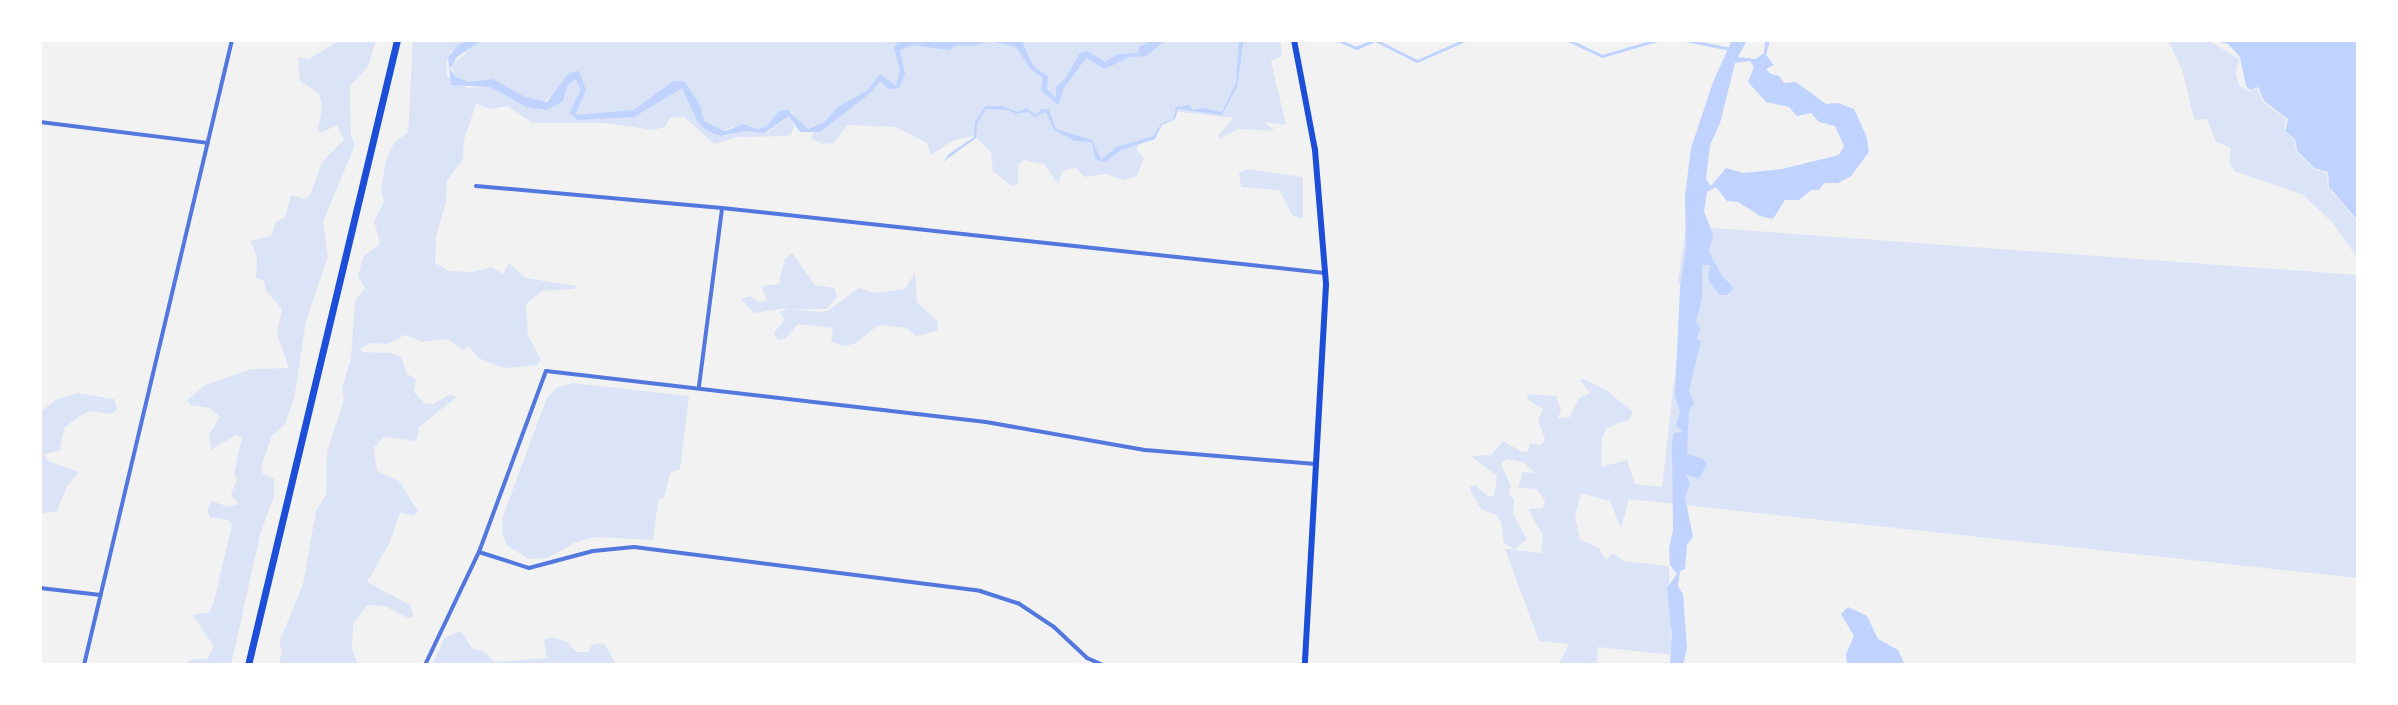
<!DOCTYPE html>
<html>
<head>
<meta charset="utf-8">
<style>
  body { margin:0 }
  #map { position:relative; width:2398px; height:705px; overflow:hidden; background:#f2f2f2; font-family:"Source Sans 3",sans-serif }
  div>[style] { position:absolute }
  .green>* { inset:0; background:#dbe4f7 }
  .water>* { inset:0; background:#bfd3fe }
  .stream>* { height:3px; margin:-1.5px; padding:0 1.5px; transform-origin:1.5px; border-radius:1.5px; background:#bfd3fe }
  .minor>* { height:4px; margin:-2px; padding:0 2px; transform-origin:2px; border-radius:2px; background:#5277de }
  .secondary>* { height:6px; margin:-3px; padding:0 3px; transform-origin:3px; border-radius:3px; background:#1d4ed8 }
  .primary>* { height:7px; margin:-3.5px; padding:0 3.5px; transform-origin:3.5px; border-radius:3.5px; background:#1d4ed8 }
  span { translate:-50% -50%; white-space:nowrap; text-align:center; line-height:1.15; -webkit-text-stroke:6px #fff; paint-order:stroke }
  .frame { position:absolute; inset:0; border:42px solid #fff; pointer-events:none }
</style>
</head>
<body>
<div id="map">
  <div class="green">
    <div style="clip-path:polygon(340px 40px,376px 40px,368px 67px,350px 86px,351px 136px,355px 145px,323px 222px,328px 257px,306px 321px,294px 399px,285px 424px,272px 436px,261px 466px,263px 474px,274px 479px,274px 496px,260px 535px,231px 665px,187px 665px,189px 660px,207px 659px,214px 646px,192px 615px,209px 612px,213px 605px,232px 525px,228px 520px,210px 517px,207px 510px,212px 501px,228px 507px,238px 504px,231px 494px,237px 480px,234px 473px,242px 437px,236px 435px,211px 450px,209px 434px,220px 417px,210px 408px,190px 405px,187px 400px,205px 385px,251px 369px,289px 368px,277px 334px,282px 309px,266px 291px,264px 281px,256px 278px,257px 256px,250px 241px,271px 236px,276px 222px,285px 217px,291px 195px,304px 199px,310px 195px,322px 162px,344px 140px,337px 125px,321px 133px,318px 130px,322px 107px,319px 94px,300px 81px,299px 75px,298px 57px,309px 59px)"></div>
    <div style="clip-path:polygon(413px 40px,470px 40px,451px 51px,446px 64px,447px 76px,467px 88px,490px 87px,526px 107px,547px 110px,565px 95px,568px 85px,543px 102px,525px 97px,493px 79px,468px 82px,455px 76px,451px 66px,469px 50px,471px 40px,1280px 40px,1282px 56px,1271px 61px,1286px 125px,1264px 122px,1275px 131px,1238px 129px,1220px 139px,1219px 135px,1233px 118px,1174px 111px,1173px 119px,1161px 124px,1154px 135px,1138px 141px,1137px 150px,1144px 158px,1137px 176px,1124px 180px,1106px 174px,1085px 177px,1075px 167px,1063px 171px,1058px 184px,1044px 164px,1024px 160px,1018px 165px,1018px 184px,1012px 186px,993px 171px,991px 152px,976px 138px,977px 135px,954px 140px,931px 155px,927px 143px,895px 127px,847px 125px,834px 143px,822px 144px,811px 138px,813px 133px,827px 125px,827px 117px,823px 123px,806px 129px,792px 112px,778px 113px,766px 127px,756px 129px,740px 125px,720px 131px,705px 122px,702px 110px,688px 100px,697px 121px,725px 136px,745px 131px,767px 132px,789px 116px,795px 126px,791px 134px,786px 136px,737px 137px,714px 144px,684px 117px,670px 118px,665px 127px,653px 130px,606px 123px,533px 123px,507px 106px,490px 109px,476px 104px,464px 140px,463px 159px,447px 181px,446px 202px,436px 237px,435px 263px,449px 271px,472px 272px,491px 267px,503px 274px,509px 263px,525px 278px,577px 286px,574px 289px,542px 291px,526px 304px,528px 336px,541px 359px,537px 365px,504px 368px,478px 358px,469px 346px,462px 350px,447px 339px,423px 342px,405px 335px,387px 344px,371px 343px,360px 348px,362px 352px,390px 353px,401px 357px,407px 374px,416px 379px,414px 392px,424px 403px,433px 404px,451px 394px,457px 397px,419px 427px,416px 441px,383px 437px,374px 448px,377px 471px,399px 481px,418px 511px,413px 516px,400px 513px,390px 542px,367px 582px,410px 605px,414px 616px,408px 618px,385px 606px,367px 605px,353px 625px,352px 649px,358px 665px,279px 665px,282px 650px,279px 643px,303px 584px,316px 511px,326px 495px,327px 451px,344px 400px,342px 388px,351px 358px,355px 301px,365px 288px,358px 276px,363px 257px,380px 243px,374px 221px,384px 202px,381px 192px,386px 159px,394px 143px,408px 132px)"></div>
    <div style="clip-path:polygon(2168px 40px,2208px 40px,2239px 59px,2236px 73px,2239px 85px,2250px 91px,2257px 88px,2263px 102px,2286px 119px,2284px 131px,2294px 139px,2296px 152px,2314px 169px,2327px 173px,2328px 187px,2356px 220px,2358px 259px,2333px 223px,2303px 195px,2234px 171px,2229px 161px,2231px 148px,2216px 142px,2207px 119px,2194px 120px,2182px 69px)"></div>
    <div style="clip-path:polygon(1247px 169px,1303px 177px,1303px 219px,1292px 215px,1279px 190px,1241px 187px,1239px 173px)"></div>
    <div style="clip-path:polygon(evenodd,1686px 226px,2358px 275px,2358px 578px,1629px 499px,1621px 529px,1610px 501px,1581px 493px,1575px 516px,1580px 540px,1599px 548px,1606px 560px,1613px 553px,1623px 561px,1669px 566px,1672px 655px,1598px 647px,1597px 665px,1558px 665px,1569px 644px,1539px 641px,1505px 549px,1514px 549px,1504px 543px,1501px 522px,1496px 515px,1481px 509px,1471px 492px,1470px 487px,1475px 485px,1488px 496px,1494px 496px,1497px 476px,1471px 456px,1491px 455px,1503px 441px,1522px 452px,1528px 451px,1530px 443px,1541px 445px,1545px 439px,1538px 421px,1543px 409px,1527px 399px,1528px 394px,1556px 396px,1561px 410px,1558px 418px,1570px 417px,1579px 398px,1590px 393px,1580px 380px,1584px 379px,1606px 390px,1633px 412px,1630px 419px,1607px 428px,1602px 438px,1601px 467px,1627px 460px,1635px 484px,1662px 487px,1685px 285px,1678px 283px,1686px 226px,1507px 459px,1523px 462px,1535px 473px,1523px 472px,1518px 487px,1536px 489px,1545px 500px,1543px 508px,1528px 509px,1543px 536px,1541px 553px,1514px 550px,1527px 539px,1513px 514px,1514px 500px,1509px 494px,1511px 486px,1501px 464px,1507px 459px)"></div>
    <div style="clip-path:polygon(792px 253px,815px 285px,834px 288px,837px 296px,827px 309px,790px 309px,822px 312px,829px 310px,859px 288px,876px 293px,905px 289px,915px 272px,917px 302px,938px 322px,937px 331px,916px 336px,907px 328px,879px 325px,854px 344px,842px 346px,831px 341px,833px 328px,798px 324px,785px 339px,778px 340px,774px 333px,784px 320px,780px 312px,789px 308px,754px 313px,741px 299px,750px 296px,760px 302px,767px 300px,761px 286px,779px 284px,784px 260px)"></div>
    <div style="clip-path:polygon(573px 383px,689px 396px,680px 469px,670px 473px,664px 497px,658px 501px,653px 540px,595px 537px,574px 543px,548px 558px,528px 559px,507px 545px,502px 533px,503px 516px,546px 400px,556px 388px)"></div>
    <div style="clip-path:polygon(77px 393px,114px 399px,117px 410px,110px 414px,90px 411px,80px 416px,64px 428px,60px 450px,44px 455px,48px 461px,79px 472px,67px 486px,57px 511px,40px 514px,40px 412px,56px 400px)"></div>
    <div style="clip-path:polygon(461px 631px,472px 648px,485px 652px,494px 662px,547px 658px,544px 640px,553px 637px,567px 642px,576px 652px,588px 652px,592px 645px,604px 643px,616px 664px,432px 665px,445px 637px)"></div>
  </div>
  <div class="water">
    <div style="clip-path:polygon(470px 40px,482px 40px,457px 57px,450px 69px,455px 76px,468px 82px,493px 79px,525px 97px,547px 102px,569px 73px,579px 71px,586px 90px,575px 115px,634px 110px,673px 81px,685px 82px,700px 105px,705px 122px,725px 131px,743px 124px,756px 129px,766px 127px,779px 111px,788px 110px,808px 129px,823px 123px,837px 108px,868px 90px,880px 74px,896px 86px,900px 71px,894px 48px,898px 42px,909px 40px,1022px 41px,1033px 66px,1048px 76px,1047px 89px,1056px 98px,1056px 87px,1065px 79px,1080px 53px,1087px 51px,1105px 62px,1118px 54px,1138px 53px,1139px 47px,1152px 40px,1165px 40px,1147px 56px,1129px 57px,1105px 69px,1086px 58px,1064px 88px,1058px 105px,1041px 90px,1043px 78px,1030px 68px,1016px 47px,990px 41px,973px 46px,958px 45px,949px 50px,912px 45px,900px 50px,905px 74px,899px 88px,889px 89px,880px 81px,869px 94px,820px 132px,800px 132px,789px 116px,764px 133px,745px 131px,721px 136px,707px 131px,697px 121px,682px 88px,634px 117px,578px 120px,569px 113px,581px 90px,576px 79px,568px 85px,563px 101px,547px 110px,526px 107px,490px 87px,451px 85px,448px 57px,457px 46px)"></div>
    <div style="clip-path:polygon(1239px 40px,1243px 40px,1243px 46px,1237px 87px,1222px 115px,1178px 109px,1175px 119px,1162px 125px,1155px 139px,1121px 150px,1105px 162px,1095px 159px,1092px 142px,1075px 141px,1054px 130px,1046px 112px,1035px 117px,1028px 112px,1016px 114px,1009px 110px,986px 109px,977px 124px,976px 138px,943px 162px,949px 154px,974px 137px,975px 122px,985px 106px,1003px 106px,1017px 112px,1026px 108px,1036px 115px,1041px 109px,1049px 110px,1056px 129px,1092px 140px,1101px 160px,1116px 147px,1153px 136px,1161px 124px,1173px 119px,1176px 107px,1189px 105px,1193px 110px,1203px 108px,1222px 112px,1236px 83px)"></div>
    <div style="clip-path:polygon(evenodd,1732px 40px,1747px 40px,1738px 57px,1756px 59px,1764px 53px,1765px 40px,1770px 40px,1766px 55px,1774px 65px,1766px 69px,1771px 74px,1779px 76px,1784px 83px,1796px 82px,1826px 104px,1838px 103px,1854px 109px,1866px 135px,1869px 152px,1851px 176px,1838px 183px,1824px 183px,1819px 190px,1811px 190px,1799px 200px,1785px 200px,1773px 219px,1760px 216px,1738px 202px,1727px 201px,1716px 187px,1707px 192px,1704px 211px,1713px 235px,1709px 252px,1722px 276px,1734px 288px,1727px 295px,1720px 295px,1708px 280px,1710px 265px,1702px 265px,1702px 298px,1696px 322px,1700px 328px,1697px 340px,1701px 341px,1689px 390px,1694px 403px,1689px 411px,1687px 454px,1703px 459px,1707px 465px,1698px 479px,1686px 474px,1690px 484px,1685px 497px,1693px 537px,1687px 545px,1685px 569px,1680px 571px,1678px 587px,1683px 594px,1687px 648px,1683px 665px,1670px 665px,1672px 636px,1667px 588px,1677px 574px,1670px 565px,1669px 548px,1673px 531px,1672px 443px,1674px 433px,1683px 432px,1676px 425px,1680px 413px,1675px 395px,1680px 288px,1686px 247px,1685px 196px,1691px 148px,1713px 82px,1732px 40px,1750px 61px,1754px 67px,1748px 82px,1766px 102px,1789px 107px,1797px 116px,1811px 113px,1819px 122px,1835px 126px,1844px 146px,1839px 155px,1782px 169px,1743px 173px,1726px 168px,1711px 186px,1706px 179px,1710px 145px,1720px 123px,1735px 63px,1750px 61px)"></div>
    <div style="clip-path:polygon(2212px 40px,2358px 40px,2358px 221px,2329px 187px,2328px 172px,2314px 168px,2297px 151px,2295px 139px,2285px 131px,2288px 119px,2264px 101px,2258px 87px,2250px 90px,2246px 86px,2240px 57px,2228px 44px)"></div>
    <div style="clip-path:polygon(1848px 607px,1867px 616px,1878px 639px,1898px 650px,1905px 665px,1847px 665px,1846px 654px,1854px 636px,1841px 614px)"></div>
  </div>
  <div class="stream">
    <div style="left:1338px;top:40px;width:20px;rotate:24deg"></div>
    <div style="left:1356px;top:48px;width:21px;rotate:-23deg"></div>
    <div style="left:1375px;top:40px;width:47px;rotate:26.6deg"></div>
    <div style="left:1417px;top:61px;width:52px;rotate:-23.6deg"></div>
    <div style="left:1568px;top:40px;width:38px;rotate:25deg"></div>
    <div style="left:1602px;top:56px;width:57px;rotate:-16.2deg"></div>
    <div style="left:1686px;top:40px;width:45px;rotate:11.6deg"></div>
  </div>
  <div class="minor">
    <div style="left:40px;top:122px;width:169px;rotate:7.1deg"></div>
    <div style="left:476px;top:186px;width:247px;rotate:5.1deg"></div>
    <div style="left:722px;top:208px;width:606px;rotate:6.15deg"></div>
    <div style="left:699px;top:386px;width:179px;rotate:-82.6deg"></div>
    <div style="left:479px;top:552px;width:52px;rotate:17.7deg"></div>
    <div style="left:529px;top:568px;width:66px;rotate:-14.9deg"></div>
    <div style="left:593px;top:551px;width:41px;rotate:-5.6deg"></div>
    <div style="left:634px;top:547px;width:349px;rotate:7.2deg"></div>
    <div style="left:980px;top:591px;width:40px;rotate:18deg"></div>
    <div style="left:1018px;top:603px;width:43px;rotate:33.7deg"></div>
    <div style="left:1054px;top:627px;width:45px;rotate:43.2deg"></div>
    <div style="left:1087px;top:658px;width:17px;rotate:24deg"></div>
    <div style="left:40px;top:588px;width:61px;rotate:6.5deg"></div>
    <div style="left:84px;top:665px;width:642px;rotate:-76.68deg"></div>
    <div style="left:425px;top:665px;width:125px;rotate:-64.5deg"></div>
    <div style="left:479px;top:552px;width:193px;rotate:-69.7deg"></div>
    <div style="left:546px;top:371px;width:443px;rotate:6.6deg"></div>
    <div style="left:986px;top:422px;width:161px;rotate:10deg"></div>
    <div style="left:1145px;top:450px;width:171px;rotate:4.7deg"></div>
  </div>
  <div class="secondary">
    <div style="left:1294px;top:40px;width:112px;rotate:79.2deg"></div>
    <div style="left:1315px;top:150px;width:135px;rotate:85.3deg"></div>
    <div style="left:1326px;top:285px;width:381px;rotate:93.2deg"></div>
  </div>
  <div class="primary">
    <div style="left:248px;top:665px;width:643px;rotate:-76.59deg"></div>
  </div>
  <div class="frame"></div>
</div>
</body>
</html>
